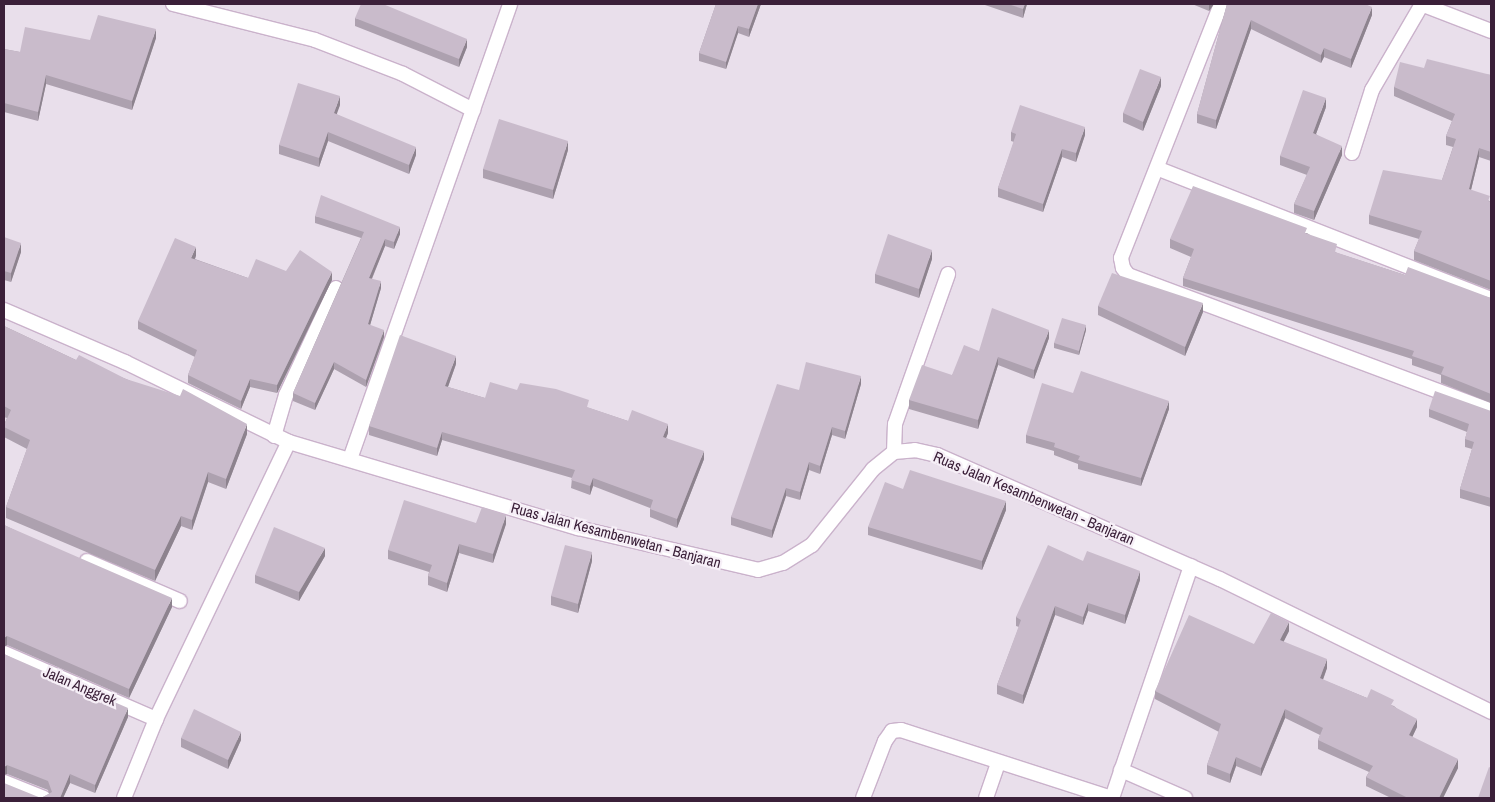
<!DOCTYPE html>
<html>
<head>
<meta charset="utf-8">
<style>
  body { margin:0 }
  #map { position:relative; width:1495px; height:802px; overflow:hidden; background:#e9dfeb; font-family:"Archivo Narrow",sans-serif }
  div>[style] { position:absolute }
  .roads { filter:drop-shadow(1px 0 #cab2cb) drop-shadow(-1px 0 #cab2cb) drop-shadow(0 1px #cab2cb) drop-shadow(0 -1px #cab2cb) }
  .minor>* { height:14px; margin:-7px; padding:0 7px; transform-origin:7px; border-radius:7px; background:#fff }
  .secondary>* { height:14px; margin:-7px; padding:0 7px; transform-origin:7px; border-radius:7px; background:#fff }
  .wall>* { inset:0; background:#ada1af }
  .shaded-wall>* { inset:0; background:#8d838e }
  .building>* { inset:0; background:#c9bbcb }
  span { translate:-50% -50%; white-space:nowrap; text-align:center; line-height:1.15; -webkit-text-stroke:4.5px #f6eff7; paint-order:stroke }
  .street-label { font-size:15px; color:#3b2039 }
  .frame { position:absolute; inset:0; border:5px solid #3b2039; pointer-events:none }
</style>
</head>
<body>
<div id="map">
  <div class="roads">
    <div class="minor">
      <div style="left:173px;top:4px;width:146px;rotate:14.2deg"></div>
      <div style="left:315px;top:40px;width:94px;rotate:21.1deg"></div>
      <div style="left:403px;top:74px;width:79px;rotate:27.2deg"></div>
      <div style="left:1221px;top:4px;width:273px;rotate:111.5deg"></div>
      <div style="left:1121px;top:258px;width:10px;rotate:79deg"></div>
      <div style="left:1123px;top:268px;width:9px;rotate:54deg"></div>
      <div style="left:1128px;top:275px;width:388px;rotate:20.5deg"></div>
      <div style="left:1421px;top:4px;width:75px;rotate:21.1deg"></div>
      <div style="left:1352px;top:153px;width:66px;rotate:-72.4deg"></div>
      <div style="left:1372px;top:90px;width:99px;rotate:-59.8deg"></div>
      <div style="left:1159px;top:169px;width:357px;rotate:21.4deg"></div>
      <div style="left:274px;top:436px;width:43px;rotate:-73.7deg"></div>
      <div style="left:286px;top:395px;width:118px;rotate:-65deg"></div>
      <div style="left:894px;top:452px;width:28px;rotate:-88deg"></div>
      <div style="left:895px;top:424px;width:159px;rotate:-70.5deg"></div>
      <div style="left:350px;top:459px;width:482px;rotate:-70.6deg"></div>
      <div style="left:87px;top:561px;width:101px;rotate:23.3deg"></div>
      <div style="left:4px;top:653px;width:166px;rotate:23.5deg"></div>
      <div style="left:1121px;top:770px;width:70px;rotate:23.6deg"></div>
      <div style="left:4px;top:782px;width:43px;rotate:21.8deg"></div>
      <div style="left:124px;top:798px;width:85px;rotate:-67.9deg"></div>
      <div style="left:156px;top:719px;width:307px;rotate:-64.4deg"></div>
      <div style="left:863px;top:798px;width:61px;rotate:-68.9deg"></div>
      <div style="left:885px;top:741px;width:12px;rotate:-55deg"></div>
      <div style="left:892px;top:731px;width:9px;rotate:-6deg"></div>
      <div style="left:901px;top:730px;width:221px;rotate:17.9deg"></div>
      <div style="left:986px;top:798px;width:36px;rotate:-71deg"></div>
      <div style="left:1112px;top:798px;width:245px;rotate:-71.2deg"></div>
    </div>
    <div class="secondary">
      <div style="left:4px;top:310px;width:132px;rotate:23.3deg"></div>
      <div style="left:125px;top:362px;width:182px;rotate:26deg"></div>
      <div style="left:289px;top:442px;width:302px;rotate:16.6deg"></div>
      <div style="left:578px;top:528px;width:185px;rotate:13.1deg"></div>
      <div style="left:758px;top:570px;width:26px;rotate:-16deg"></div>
      <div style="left:783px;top:563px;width:34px;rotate:-32deg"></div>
      <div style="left:812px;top:545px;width:97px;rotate:-51.2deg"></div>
      <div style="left:873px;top:469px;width:27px;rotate:-39deg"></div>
      <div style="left:894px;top:452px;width:21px;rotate:-5deg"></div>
      <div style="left:915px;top:450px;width:23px;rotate:13deg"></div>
      <div style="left:937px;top:455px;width:309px;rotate:23.7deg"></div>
      <div style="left:1220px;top:579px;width:302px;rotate:26.1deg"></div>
    </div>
  </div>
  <div class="wall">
    <div style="clip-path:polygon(716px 4px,761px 4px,749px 37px,738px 33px,726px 69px,699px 61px,699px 53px)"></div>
    <div style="clip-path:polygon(982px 4px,1027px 4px,1023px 18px)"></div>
    <div style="clip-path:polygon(1192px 4px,1214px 4px,1209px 11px)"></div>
    <div style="clip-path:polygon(1227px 4px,1372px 15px,1351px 68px,1324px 57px,1321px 63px,1251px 29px,1216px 129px,1197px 123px,1197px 114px)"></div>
    <div style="clip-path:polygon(355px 18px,467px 47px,459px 67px,355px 26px)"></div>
    <div style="clip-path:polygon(156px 38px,132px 110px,46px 84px,38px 121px,4px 112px,4px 49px,20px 52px,90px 40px)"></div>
    <div style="clip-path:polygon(1424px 68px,1491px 75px,1491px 161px,1479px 157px,1471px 190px,1491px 202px,1491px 290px,1414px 260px,1414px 251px,1419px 239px,1369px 224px,1369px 215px,1442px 180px,1453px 147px,1446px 145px,1446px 136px,1452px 121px,1394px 96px,1394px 87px)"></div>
    <div style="clip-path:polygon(1161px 86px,1143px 131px,1123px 122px,1123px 113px)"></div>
    <div style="clip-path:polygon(340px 105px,336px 114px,416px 155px,409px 174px,328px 141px,319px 167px,279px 154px,279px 145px)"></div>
    <div style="clip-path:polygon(1326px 107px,1316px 134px,1342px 155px,1314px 220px,1294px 213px,1294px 204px,1307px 175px,1280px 165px,1280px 156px)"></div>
    <div style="clip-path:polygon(1011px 132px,1085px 135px,1076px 162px,1062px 157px,1043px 212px,998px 197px,998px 188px,1014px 142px,1011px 141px)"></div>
    <div style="clip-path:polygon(568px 150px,553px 199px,483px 178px,483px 169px)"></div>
    <div style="clip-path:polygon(315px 216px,400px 234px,394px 249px,385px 246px,372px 279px,381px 288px,370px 325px,384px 337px,366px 387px,334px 369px,315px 410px,293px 401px,293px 393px,361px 238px,315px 223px)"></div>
    <div style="clip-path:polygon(1307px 233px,1337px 253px,1405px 275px,1491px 298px,1491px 403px,1441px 383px,1441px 375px,1412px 365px,1412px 359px,1183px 286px,1183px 278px,1191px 257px,1170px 248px,1170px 239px)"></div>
    <div style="clip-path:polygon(4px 237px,21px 252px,11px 282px,4px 280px)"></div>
    <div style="clip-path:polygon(196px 256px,195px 259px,248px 278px,286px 271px,332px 280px,277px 393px,250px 387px,241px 409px,188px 383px,188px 375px,195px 357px,138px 329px,138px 321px)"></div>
    <div style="clip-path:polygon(932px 259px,919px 298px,875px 283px,875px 274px)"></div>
    <div style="clip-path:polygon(1098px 306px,1203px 312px,1185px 356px,1098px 315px)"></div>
    <div style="clip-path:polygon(4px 326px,76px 360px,126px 379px,247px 434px,226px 489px,208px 482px,192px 530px,181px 526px,155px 581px,6px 518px,6px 507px,27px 449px,4px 437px,4px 425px,7px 418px,4px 417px)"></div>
    <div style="clip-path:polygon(1086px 330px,1079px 355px,1054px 348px,1054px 343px)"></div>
    <div style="clip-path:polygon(1049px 338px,1034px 379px,998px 365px,978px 429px,909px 409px,909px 400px,952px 375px,979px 351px)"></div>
    <div style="clip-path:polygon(456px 364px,448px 387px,485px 398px,517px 390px,589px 408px,628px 421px,668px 433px,666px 438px,704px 459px,677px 528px,650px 517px,650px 508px,593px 486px,590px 495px,571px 488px,572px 478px,442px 440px,437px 456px,369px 435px,369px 426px)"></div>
    <div style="clip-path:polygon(861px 384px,845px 439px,832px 435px,820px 474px,809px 470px,800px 500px,786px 496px,772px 538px,731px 525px,731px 517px,799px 390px)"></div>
    <div style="clip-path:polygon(1073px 393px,1169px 409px,1141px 486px,1078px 469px,1078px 464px,1054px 455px,1054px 451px,1026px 443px,1026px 435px)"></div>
    <div style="clip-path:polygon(1429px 409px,1491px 411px,1491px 507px,1460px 498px,1460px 489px,1472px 449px,1465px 447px,1465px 439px,1467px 432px,1429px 417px)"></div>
    <div style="clip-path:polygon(903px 489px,1006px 510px,982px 570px,868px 535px,868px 527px)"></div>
    <div style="clip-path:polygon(476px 523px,506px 524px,493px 563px,459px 553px,447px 592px,428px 585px,428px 576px,429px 572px,388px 559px,388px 550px)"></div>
    <div style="clip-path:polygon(4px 525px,172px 607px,129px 698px,7px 645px,4px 647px)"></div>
    <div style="clip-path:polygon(325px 556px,299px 601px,255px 583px,255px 575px)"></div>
    <div style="clip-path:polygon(592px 561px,578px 613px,551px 605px,551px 596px)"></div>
    <div style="clip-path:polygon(1083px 561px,1140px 580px,1125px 624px,1088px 611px,1083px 625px,1055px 615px,1023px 704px,997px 694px,997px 685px,1019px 627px,1016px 626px,1016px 617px)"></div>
    <div style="clip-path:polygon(1289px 631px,1283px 642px,1327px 668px,1323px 680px,1367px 698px,1394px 706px,1417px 727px,1412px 737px,1458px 768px,1443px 798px,1391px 798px,1366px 786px,1366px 777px,1369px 772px,1318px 749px,1318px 740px,1320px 735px,1285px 718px,1261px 776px,1236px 766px,1230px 783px,1207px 774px,1207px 765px,1219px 732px,1155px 699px,1155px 691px,1254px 644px)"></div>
    <div style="clip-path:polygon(4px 654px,128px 717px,95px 793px,70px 783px,63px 798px,4px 798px,41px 798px,49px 794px,48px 790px,7px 774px)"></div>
    <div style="clip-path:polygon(181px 738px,241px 740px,228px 769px,181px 747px)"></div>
  </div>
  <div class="shaded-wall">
    <div style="clip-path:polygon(758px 4px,761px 4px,749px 37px,749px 29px)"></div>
    <div style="clip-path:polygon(1025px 4px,1027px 4px,1023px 18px,1023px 9px)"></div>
    <div style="clip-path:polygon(1209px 4px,1214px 4px,1209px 11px)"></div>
    <div style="clip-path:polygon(1372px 7px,1372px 15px,1351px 68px,1351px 59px)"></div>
    <div style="clip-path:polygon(1251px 20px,1251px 29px,1216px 129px,1216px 120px)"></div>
    <div style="clip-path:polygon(738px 26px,738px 33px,726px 69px,726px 62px)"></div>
    <div style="clip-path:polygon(156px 29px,156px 38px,132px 110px,132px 101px)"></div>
    <div style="clip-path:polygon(467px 39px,467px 47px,459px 67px,459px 59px)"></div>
    <div style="clip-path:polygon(1324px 48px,1324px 57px,1321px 63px,1321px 55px)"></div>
    <div style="clip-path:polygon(46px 75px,46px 84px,38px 121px,38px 112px)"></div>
    <div style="clip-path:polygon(1161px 77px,1161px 86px,1143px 131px,1143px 122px)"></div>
    <div style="clip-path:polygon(340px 96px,340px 105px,334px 122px,334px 113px)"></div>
    <div style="clip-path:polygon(1326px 98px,1326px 107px,1313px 142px,1313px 133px)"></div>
    <div style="clip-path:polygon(1085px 127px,1085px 135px,1076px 162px,1076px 153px)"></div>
    <div style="clip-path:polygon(328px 132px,328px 141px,319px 167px,319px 158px)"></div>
    <div style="clip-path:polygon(568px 141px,568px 150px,553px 199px,553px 190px)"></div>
    <div style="clip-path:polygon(1342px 146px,1342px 155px,1314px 220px,1314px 211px)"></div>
    <div style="clip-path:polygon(416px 147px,416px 155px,409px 174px,409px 165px)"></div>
    <div style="clip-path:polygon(1479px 148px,1479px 157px,1469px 198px,1469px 189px)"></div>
    <div style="clip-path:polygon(1062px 149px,1062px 157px,1043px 212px,1043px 204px)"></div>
    <div style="clip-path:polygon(400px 227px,400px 234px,394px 249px,394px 242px)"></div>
    <div style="clip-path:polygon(385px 239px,385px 246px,369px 285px,369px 278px)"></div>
    <div style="clip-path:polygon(21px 243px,21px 252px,11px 282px,11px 273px)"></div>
    <div style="clip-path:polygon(196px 247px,196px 256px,191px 266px,191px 258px)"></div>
    <div style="clip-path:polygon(932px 250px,932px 259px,919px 298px,919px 289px)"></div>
    <div style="clip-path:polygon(332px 272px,332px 280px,277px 393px,277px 385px)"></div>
    <div style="clip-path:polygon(381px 281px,381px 288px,368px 332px,368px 324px)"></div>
    <div style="clip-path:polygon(1203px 303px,1203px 312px,1185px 356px,1185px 347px)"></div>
    <div style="clip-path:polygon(1086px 325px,1086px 330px,1079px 355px,1079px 351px)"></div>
    <div style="clip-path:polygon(384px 330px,384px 337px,366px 387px,366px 380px)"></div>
    <div style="clip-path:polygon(1049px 330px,1049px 338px,1034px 379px,1034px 370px)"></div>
    <div style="clip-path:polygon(456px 356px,456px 364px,445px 395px,445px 386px)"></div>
    <div style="clip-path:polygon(998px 357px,998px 365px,978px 429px,978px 420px)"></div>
    <div style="clip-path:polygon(334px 362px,334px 369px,315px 410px,315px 403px)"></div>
    <div style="clip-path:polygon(861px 376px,861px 384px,845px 439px,845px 431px)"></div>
    <div style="clip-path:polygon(250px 379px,250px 387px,241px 409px,241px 401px)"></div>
    <div style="clip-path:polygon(1169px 401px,1169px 409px,1141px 486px,1141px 478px)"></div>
    <div style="clip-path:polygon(247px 424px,247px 434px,226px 489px,226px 479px)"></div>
    <div style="clip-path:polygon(668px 424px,668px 433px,663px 446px,663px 437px)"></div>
    <div style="clip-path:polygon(832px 427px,832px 435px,820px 474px,820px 466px)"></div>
    <div style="clip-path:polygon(442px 432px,442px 440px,437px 456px,437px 448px)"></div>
    <div style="clip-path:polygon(704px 451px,704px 459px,677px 528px,677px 519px)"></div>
    <div style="clip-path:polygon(809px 462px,809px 470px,800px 500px,800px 492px)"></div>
    <div style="clip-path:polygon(208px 472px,208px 482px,192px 530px,192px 520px)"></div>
    <div style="clip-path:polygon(593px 478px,593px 486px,590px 495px,590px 486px)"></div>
    <div style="clip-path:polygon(786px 488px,786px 496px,772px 538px,772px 530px)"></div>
    <div style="clip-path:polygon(1006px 501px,1006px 510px,982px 570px,982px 561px)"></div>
    <div style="clip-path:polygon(506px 515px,506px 524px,493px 563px,493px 554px)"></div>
    <div style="clip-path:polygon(181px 516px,181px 526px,155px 581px,155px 570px)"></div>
    <div style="clip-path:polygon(459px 544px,459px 553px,447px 592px,447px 583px)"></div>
    <div style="clip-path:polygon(325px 548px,325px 556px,299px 601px,299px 592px)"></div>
    <div style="clip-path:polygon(592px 552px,592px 561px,578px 613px,578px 604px)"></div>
    <div style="clip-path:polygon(1140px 571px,1140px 580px,1125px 624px,1125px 615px)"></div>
    <div style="clip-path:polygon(172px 598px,172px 607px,129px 698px,129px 689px)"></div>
    <div style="clip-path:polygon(1088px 603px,1088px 611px,1083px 625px,1083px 617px)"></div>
    <div style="clip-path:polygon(1055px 606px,1055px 615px,1023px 704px,1023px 695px)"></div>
    <div style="clip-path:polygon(1289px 622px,1289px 631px,1280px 649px,1280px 640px)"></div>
    <div style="clip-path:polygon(7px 636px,7px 645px,4px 647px,4px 638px)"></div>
    <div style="clip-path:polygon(1327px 659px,1327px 668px,1320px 687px,1320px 678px)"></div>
    <div style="clip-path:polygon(128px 708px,128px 717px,95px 793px,95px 785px)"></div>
    <div style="clip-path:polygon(1285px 709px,1285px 718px,1261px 776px,1261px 768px)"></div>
    <div style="clip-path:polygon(1417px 719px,1417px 727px,1409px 744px,1409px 735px)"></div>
    <div style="clip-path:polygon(241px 732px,241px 740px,228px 769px,228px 760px)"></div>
    <div style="clip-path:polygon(1236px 757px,1236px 766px,1230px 783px,1230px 774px)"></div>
    <div style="clip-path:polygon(1458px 759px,1458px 768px,1443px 798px,1439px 798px)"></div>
    <div style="clip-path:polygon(7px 765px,7px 774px,4px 775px,4px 767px)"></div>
    <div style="clip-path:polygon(70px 774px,70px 783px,63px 798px,60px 798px)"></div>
  </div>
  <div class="building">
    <div style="clip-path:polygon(361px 4px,383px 4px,467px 39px,459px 59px,355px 18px)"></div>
    <div style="clip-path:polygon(716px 4px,758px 4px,749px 29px,738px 26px,726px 62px,699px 53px)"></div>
    <div style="clip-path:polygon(1008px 4px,1025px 4px,1023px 9px)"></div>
    <div style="clip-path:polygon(1227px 4px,1365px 4px,1372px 7px,1351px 59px,1324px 48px,1321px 55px,1251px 20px,1216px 120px,1197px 114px)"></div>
    <div style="clip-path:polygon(98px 15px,156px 29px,132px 101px,46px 75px,38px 112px,4px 103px,4px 49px,20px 52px,25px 27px,90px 40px)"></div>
    <div style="clip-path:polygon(1427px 59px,1491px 75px,1491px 152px,1479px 148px,1469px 189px,1490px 196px,1488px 201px,1491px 202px,1491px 281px,1414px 251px,1422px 231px,1369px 215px,1383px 170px,1442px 180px,1456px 139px,1446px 136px,1455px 114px,1394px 87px,1400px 62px,1424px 68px)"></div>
    <div style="clip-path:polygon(1140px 69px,1161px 77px,1143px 122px,1123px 113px)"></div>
    <div style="clip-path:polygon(298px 83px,340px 96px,334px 113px,416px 147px,409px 165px,328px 132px,319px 158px,279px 145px)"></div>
    <div style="clip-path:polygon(1303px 90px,1326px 98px,1313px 133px,1342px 146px,1314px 211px,1294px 204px,1310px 167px,1280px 156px)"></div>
    <div style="clip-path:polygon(1020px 105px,1085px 127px,1076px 153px,1062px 149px,1043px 204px,998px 188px,1016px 134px,1011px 132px)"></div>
    <div style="clip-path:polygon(499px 119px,568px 141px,553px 190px,483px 169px)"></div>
    <div style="clip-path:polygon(1193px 186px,1307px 228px,1305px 233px,1337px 244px,1335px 252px,1405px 275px,1408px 267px,1491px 298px,1491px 394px,1441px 374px,1444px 367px,1412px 356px,1414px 351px,1183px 278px,1194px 249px,1170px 239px)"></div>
    <div style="clip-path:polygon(321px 195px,400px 227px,394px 242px,385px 239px,369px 278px,381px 281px,368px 324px,384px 330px,366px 380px,334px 362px,315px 403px,293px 393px,364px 232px,315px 216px)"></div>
    <div style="clip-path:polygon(888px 234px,932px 250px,919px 289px,875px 274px)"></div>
    <div style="clip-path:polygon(4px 237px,21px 243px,11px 273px,4px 271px)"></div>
    <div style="clip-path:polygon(175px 238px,196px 247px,191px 258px,248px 278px,256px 259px,286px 271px,300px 250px,332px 272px,277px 385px,250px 379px,241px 401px,188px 375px,197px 350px,138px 321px)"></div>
    <div style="clip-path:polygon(1112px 273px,1203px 303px,1185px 347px,1098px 306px)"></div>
    <div style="clip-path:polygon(992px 308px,1049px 330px,1034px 370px,998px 357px,978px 420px,909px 400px,922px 365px,952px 375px,964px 345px,979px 351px)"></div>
    <div style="clip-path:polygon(1062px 318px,1086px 325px,1079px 351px,1054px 343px)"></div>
    <div style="clip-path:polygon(4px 326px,76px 360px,79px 355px,126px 379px,180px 396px,183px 389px,247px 424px,226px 479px,208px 472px,192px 520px,181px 516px,155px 570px,6px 507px,30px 440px,4px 427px,4px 425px,11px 410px,4px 406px)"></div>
    <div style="clip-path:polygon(400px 335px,456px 356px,445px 386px,485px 398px,490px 382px,517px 390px,520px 383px,556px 389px,589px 400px,587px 407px,628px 421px,632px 410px,668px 424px,663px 437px,704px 451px,677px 519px,650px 509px,653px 500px,593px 478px,590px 486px,571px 480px,575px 470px,442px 432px,437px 448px,369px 426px)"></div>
    <div style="clip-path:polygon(806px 362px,861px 376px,845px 431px,832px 427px,820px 466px,809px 462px,800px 492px,786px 488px,772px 530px,731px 517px,777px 384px,799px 390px)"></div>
    <div style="clip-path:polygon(1081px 371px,1169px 401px,1141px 478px,1078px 460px,1080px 456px,1054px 447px,1055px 443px,1026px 435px,1042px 383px,1073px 393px)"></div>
    <div style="clip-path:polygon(1435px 391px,1491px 411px,1491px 498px,1460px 489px,1474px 442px,1465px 439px,1469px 424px,1429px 409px)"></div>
    <div style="clip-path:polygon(910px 470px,1006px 501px,982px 561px,868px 527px,885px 482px,903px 489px)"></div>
    <div style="clip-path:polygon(404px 500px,476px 523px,482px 507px,506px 515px,493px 554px,459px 544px,447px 583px,428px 576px,432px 565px,388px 550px)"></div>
    <div style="clip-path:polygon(4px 525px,172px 598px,129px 689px,7px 636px,4px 638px)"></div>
    <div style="clip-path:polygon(274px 527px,325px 548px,299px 592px,255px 575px)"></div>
    <div style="clip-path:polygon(565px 545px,592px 552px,578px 604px,551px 596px)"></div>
    <div style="clip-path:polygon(1048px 545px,1083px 561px,1087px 551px,1140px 571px,1125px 615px,1088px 603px,1083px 617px,1055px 606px,1023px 695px,997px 685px,1021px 620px,1016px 617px)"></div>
    <div style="clip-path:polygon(1271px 613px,1289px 622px,1280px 640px,1327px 659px,1320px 678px,1367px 698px,1371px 689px,1394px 700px,1391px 705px,1417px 719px,1409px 735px,1458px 759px,1439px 798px,1408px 798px,1366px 777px,1373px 766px,1318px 740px,1323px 728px,1285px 709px,1261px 768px,1236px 757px,1230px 774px,1207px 765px,1221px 724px,1155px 691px,1189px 615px,1254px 644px)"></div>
    <div style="clip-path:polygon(4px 654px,128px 708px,95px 785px,70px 774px,60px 798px,4px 798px,4px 783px,41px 798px,52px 792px,48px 781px,7px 765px,4px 767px)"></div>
    <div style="clip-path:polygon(194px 709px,241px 732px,228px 760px,181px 738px)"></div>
    <div style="clip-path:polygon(1489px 767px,1491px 768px,1491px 798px,1478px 798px)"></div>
  </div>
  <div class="street-label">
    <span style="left:1034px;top:498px;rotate:23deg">Ruas Jalan Kesambenwetan - Banjaran</span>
    <span style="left:616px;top:535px;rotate:15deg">Ruas Jalan Kesambenwetan - Banjaran</span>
    <span style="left:80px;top:686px;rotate:23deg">Jalan Anggrek</span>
  </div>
  <div class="frame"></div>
</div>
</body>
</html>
